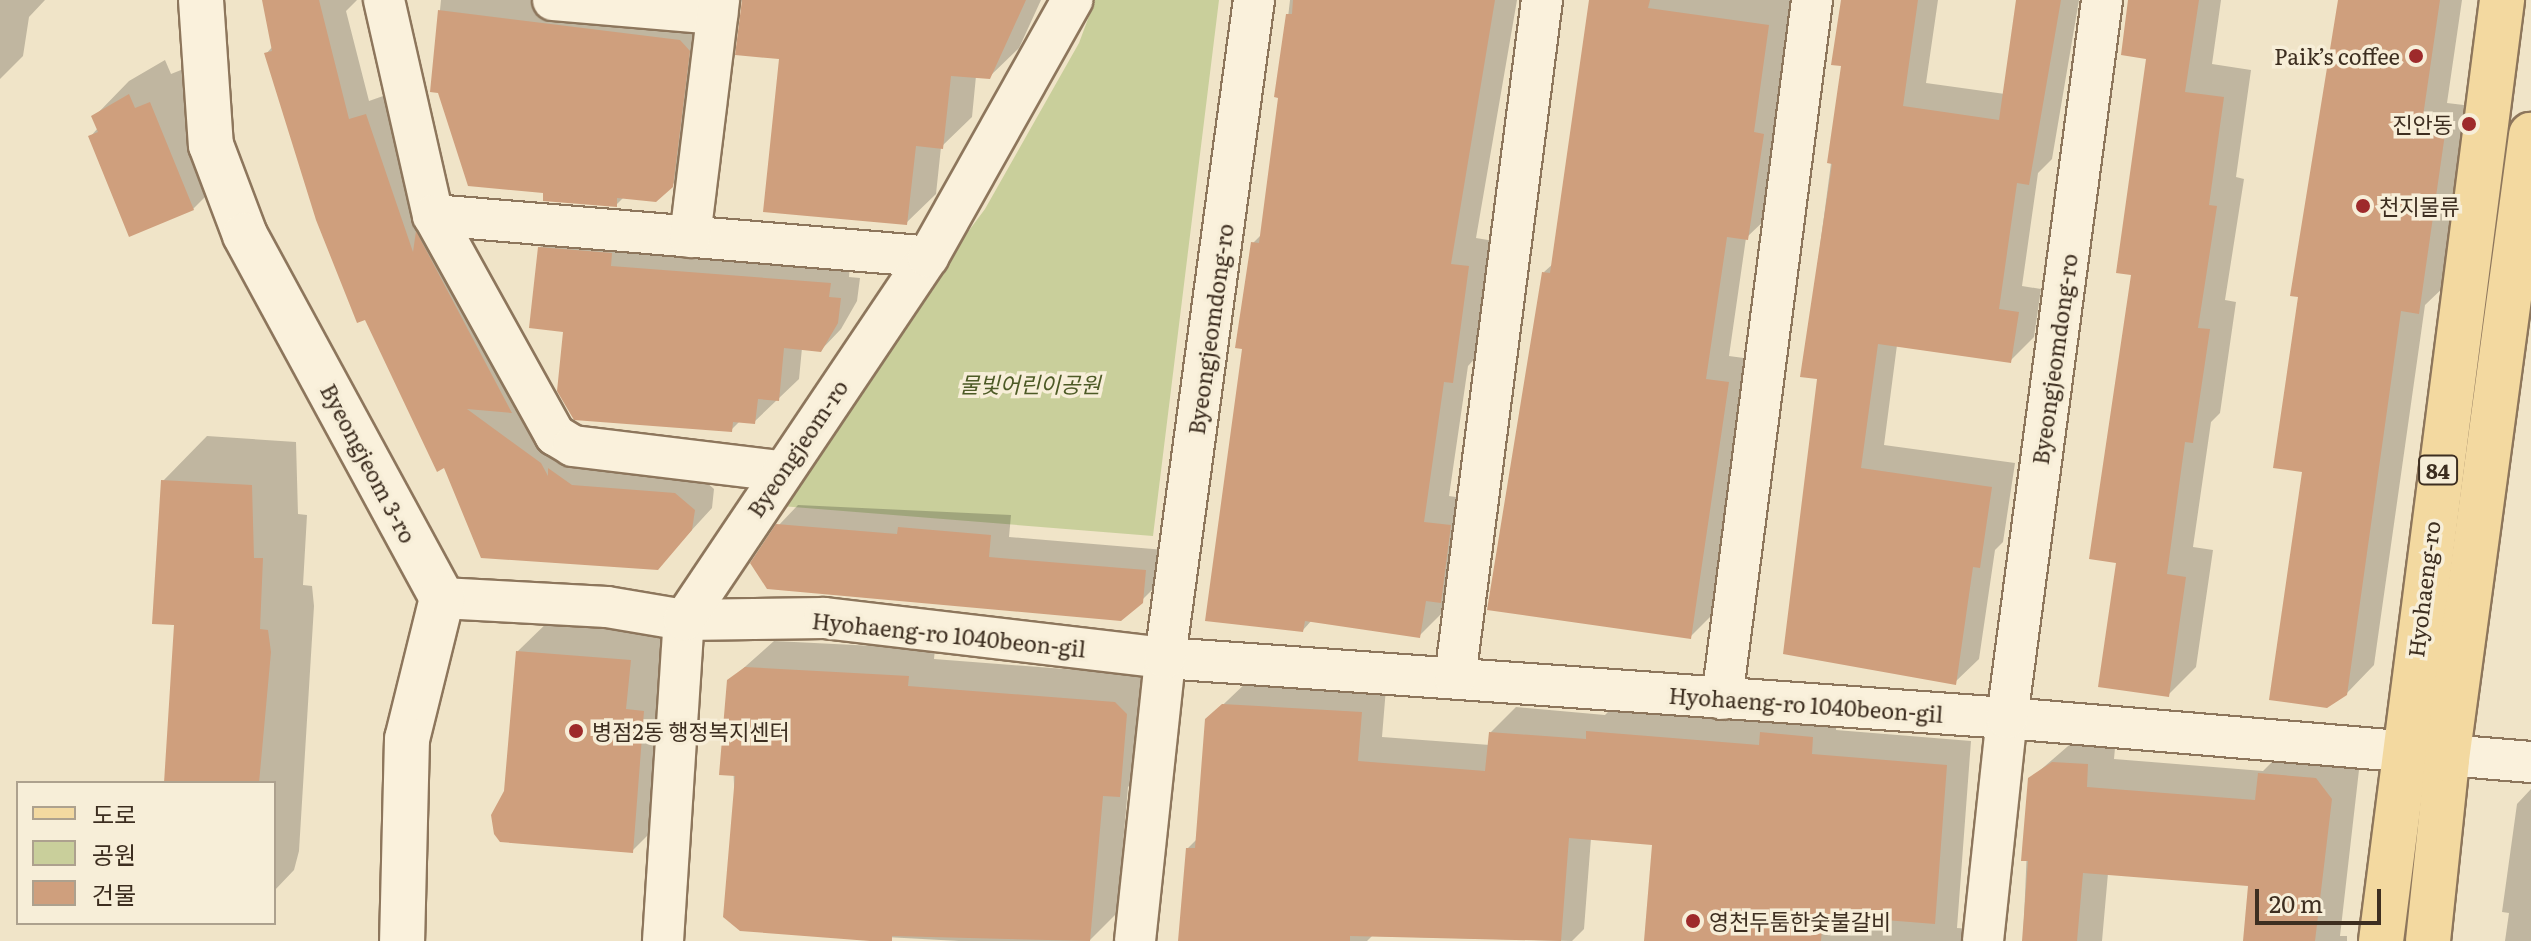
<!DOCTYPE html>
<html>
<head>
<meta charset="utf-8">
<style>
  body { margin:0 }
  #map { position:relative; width:2531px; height:941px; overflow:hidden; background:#f0e4c8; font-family:Literata,"Noto Sans KR",serif }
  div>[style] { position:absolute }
  .green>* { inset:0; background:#c9cf9b }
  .shadow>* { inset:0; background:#0003 }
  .building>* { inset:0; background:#cf9f7d }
  .roads { filter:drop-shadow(2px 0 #8d765c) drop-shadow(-2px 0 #8d765c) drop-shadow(0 2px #8d765c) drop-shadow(0 -2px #8d765c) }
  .minor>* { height:40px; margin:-20px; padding:0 20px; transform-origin:20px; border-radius:20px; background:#faf1dc }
  .tertiary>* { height:44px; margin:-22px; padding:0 22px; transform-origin:22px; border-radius:22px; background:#faf1dc }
  .primary>* { height:44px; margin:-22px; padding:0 22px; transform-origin:22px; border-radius:22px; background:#f3d9a0 }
  .dots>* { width:22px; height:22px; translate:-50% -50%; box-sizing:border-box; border:4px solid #f7eed8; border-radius:50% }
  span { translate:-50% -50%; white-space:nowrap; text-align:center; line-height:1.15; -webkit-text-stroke:7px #f7eed8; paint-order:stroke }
  .shield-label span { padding:2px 6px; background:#f7eed8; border:2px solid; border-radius:6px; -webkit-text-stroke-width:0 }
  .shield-label { font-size:20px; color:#3d2e20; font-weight:700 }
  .poi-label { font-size:22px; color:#3d2e20 }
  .right { translate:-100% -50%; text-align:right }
  .left { translate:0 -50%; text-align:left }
  .street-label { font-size:22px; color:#3d2e20 }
  .park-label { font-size:22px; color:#4d5a26; font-style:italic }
  .legend { position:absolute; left:16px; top:781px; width:260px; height:144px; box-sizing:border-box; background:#f7eed8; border:2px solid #ada18e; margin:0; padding:10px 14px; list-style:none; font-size:24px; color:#3d2e20 }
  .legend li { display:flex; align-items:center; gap:16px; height:40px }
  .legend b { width:40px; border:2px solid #ada18e }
  .scale { position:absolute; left:2255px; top:889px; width:126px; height:36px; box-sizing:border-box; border:4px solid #3d2e20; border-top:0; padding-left:10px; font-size:24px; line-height:28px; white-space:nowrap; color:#3d2e20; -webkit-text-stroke:6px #f7eed8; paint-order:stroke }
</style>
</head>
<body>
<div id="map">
  <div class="green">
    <div style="clip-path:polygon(1095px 0,1219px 0,1153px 536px,781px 506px,781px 482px,985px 209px,1079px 43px)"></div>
  </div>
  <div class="shadow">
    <div style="clip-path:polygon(0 0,45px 0,29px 17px,23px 56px,0 79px)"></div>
    <div style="clip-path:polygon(264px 0,357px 0,346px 11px,369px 101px,386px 95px,531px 392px,514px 408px,561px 443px,696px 473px,714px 489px,712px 508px,657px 568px,445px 466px,266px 54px,273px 46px)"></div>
    <div style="clip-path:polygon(441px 0,609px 0,710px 12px,701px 155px,671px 186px,624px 197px,616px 205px,546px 191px,440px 91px,432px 90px)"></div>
    <div style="clip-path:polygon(742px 0,1041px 0,1019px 48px,989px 77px,976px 76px,972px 117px,941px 147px,936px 194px,906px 223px)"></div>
    <div style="clip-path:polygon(1290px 0,1517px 0,1476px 238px,1494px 241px,1478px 355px,1468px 366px,1449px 496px,1476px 500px,1445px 610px,1419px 636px,1312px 620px,1303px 630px,1245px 348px,1253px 243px,1263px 233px)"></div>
    <div style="clip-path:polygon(1591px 0,1792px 0,1776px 109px,1787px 111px,1771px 214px,1746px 238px,1729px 356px,1751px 359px,1714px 613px,1690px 637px,1544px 272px,1554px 263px)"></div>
    <div style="clip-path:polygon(1843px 0,1938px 0,1926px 83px,2005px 94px,2018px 0,2079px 0,2052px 159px,2038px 173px,2022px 286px,2041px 289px,2034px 337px,2010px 361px,1897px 345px,1884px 445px,2015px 463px,2003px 542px,1995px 550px,1979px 659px,1955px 682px,1819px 377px,1803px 375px,1844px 65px)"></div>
    <div style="clip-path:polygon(2130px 0,2221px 0,2212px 64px,2251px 70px,2236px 177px,2244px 179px,2225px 300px,2236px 302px,2220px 413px,2211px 422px,2193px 547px,2213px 550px,2196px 667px,2168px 695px,2118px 561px,2149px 57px)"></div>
    <div style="clip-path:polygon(2339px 0,2462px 0,2447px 103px,2472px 106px,2447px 284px,2425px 305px,2374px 665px,2346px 694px,2305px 470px)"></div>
    <div style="clip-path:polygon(165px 60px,171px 74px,186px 68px,229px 173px,193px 209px,91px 136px,98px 128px,94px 117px,129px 81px)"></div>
    <div style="clip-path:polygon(560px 228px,850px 263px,849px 277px,860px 278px,857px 301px,841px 329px,821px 350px,802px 348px,799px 379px,754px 422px,741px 420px,731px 430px,565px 330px,539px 248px)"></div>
    <div style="clip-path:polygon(207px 436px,296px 442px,298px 514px,307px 515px,303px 585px,312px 586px,314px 606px,299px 851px,294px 870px,274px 891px,274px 783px,166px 783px,176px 623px,163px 481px)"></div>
    <div style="clip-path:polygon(798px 505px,1011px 515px,1009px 537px,1165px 550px,1162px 580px,1141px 601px,778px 526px)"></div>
    <div style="clip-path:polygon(554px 616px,666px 625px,668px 815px,632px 851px,506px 792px,518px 651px)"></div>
    <div style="clip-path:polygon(774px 641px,935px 649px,934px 659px,1142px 675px,1153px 686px,1146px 768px,1128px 787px,1117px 913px,1089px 941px,959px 941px,741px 929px,729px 681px)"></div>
    <div style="clip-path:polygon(1249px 680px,1386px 688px,1382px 737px,1490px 745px,1491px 732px,1516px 707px,1605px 715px,1613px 707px,1837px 712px,1836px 730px,1971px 741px,1957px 928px,1972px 929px,1971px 941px,1646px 941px,1654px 843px,1591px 838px,1584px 929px,1572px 941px,1372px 936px,1367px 941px,1180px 941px,1187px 849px,1198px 838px,1207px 720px)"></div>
    <div style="clip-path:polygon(2082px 734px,2116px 737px,2114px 759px,2263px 771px,2288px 746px,2344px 750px,2359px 770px,2340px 936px,2347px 936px,2347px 941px,2245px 941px,2250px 884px,2108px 873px,2102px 941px,2023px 941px,2030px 779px)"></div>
    <div style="clip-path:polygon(2531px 789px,2531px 941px,2505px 941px,2509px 913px,2502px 912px,2517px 804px)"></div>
  </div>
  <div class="building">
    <div style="clip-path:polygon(262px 0,319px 0,349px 119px,366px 114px,413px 252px,416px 231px,512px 413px,467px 409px,541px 463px,548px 476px,548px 468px,572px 485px,675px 493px,695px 510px,692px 530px,658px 570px,481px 558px,444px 468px,437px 472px,365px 320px,357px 323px,316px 220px,264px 53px,272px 51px)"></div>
    <div style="clip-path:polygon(742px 0,1026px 0,990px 79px,951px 76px,943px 149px,916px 146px,907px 225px,763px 212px,779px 59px,735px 55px)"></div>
    <div style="clip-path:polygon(1293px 0,1495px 0,1451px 264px,1469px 266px,1461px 325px,1453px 383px,1444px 382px,1424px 522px,1451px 525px,1441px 603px,1426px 601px,1420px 638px,1305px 621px,1303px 632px,1205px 621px,1242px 349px,1235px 348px,1251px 242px,1259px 243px,1278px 98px,1274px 97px,1286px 14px,1292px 14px)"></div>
    <div style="clip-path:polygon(1589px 0,1650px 0,1648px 8px,1769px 25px,1754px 132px,1764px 134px,1748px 240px,1727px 237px,1706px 379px,1729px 382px,1691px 639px,1487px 610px,1542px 272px,1550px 273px)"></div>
    <div style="clip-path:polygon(1841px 0,1918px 0,1903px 106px,1999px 120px,2016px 0,2061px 0,2029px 185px,2017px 183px,1999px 309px,2019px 312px,2011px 363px,1878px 344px,1861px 468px,1992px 487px,1980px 568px,1973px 567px,1956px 685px,1783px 654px,1817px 379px,1800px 377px,1832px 164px,1827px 163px,1841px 66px,1831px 65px)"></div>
    <div style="clip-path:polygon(2128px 0,2199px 0,2185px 92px,2224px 97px,2209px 205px,2217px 206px,2198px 328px,2210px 329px,2193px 443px,2185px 442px,2167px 574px,2186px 577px,2169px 697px,2098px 687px,2116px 563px,2089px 559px,2131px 275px,2116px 273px,2146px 59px,2121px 55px)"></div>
    <div style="clip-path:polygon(2338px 0,2440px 0,2421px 130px,2445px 134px,2419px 314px,2401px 311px,2347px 695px,2327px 708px,2269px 700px,2302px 472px,2273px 468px,2298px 297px,2290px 296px)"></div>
    <div style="clip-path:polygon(438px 10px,680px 40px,690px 51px,673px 187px,656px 202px,617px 198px,617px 207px,543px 201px,543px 193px,468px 186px,438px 93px,430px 92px)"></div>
    <div style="clip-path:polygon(129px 94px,135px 108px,150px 102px,194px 210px,129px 237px,88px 136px,98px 132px,91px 116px)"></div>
    <div style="clip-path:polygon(538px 247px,612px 253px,611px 266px,831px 283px,829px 297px,841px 298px,838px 323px,821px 352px,784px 348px,779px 401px,758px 399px,755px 424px,733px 422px,732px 432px,574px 420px,557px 391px,563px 332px,529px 328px)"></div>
    <div style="clip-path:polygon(161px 480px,252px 485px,254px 558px,263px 558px,260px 629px,268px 630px,271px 652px,259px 783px,164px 783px,174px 625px,152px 624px)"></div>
    <div style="clip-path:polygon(776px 524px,897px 534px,898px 527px,991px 535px,989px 557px,1146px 570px,1143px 603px,1121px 621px,767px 589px,750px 563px)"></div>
    <div style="clip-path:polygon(516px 651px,631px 660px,626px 709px,644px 711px,633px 853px,500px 842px,494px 834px,491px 815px,504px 791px)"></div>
    <div style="clip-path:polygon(745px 667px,909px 676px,908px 686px,1115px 702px,1127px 714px,1120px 797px,1103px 796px,1090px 941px,892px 936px,892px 941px,870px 941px,740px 931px,723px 917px,735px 776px,719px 775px,727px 680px)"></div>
    <div style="clip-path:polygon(1222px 704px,1362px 712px,1358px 761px,1485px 771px,1489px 732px,1586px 739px,1586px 731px,1759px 745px,1760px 732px,1813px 737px,1812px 754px,1947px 765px,1935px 924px,1823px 915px,1821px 941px,1644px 941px,1652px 845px,1569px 838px,1561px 941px,1350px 936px,1350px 941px,1178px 941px,1186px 848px,1195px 848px,1205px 719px)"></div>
    <div style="clip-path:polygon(2052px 762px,2088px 764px,2087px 787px,2255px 800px,2258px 773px,2316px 778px,2332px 799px,2315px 941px,2243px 941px,2248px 886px,2083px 873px,2077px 941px,2022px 941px,2028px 861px,2021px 861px,2028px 778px)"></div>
  </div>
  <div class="roads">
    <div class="minor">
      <div style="left:384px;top:0;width:221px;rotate:77.2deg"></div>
      <div style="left:433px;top:215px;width:252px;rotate:61deg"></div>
      <div style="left:555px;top:435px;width:21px;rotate:31deg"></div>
      <div style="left:573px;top:446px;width:209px;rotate:6.9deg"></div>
      <div style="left:553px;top:0;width:165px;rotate:4.9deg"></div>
      <div style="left:433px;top:215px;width:497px;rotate:4.8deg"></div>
      <div style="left:690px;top:237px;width:239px;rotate:-83deg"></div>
      <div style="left:442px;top:598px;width:165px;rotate:3.1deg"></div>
      <div style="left:607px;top:607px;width:78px;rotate:9.6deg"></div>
      <div style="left:684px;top:620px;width:140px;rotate:-0.8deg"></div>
      <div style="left:824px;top:618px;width:343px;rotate:6.7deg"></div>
      <div style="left:1165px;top:658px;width:844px;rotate:4.08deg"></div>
      <div style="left:2007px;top:718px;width:526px;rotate:4.8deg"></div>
      <div style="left:1455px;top:678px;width:684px;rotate:-82.69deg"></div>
      <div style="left:1722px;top:699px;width:705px;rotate:-82.66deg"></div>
      <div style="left:663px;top:941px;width:322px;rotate:-86.3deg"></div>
      <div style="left:684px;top:620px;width:437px;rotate:-56.1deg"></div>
      <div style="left:928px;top:257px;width:295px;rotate:-60.7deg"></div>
      <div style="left:1135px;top:941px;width:285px;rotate:-83.9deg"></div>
      <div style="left:1165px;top:658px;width:664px;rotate:-82.3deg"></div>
      <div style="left:1983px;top:941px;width:224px;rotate:-83.9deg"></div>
      <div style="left:2007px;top:718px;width:724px;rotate:-82.46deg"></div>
    </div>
    <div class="tertiary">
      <div style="left:201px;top:0;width:145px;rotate:86.1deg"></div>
      <div style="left:211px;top:145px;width:96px;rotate:69.3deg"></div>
      <div style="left:245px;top:235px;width:413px;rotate:61.5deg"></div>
      <div style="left:442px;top:598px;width:145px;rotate:103.9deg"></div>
      <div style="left:407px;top:739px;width:202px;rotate:91.4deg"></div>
    </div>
    <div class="primary">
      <div style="left:2381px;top:941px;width:949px;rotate:-82.67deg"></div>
      <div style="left:2428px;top:941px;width:183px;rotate:-84deg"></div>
      <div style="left:2447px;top:759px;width:630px;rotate:-82.33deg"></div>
    </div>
  </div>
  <div class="dots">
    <div style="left:2416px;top:56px;background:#9e2a2b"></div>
    <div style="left:2469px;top:124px;background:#9e2a2b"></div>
    <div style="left:2363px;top:206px;background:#9e2a2b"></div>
    <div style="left:576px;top:731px;background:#9e2a2b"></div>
    <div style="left:1693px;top:921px;background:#9e2a2b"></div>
  </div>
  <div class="shield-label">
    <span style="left:2438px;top:470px">84</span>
  </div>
  <div class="poi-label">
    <span class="right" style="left:2400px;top:56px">Paik’s coffee</span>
    <span class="right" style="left:2453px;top:124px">진안동</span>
    <span class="left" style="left:2379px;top:206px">천지물류</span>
    <span class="left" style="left:592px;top:731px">병점2동 행정복지센터</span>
    <span class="left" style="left:1709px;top:921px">영천두툼한숯불갈비</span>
  </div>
  <div class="street-label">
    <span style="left:1210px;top:329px;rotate:-82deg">Byeongjeomdong-ro</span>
    <span style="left:2054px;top:359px;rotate:-82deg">Byeongjeomdong-ro</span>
    <span style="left:797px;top:448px;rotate:-56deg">Byeongjeom-ro</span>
    <span style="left:369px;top:463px;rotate:62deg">Byeongjeom 3-ro</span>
    <span style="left:2423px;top:589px;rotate:-83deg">Hyohaeng-ro</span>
    <span style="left:949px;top:634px;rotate:6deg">Hyohaeng-ro 1040beon-gil</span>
    <span style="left:1806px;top:704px;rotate:4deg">Hyohaeng-ro 1040beon-gil</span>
  </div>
  <div class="park-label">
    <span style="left:1030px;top:384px">물빛어린이공원</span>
  </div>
  <ul class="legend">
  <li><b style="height:10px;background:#f3d9a0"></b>도로</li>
  <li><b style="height:22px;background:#c9cf9b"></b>공원</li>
  <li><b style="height:22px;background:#cf9f7d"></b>건물</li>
  </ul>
  <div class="scale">20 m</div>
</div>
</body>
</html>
